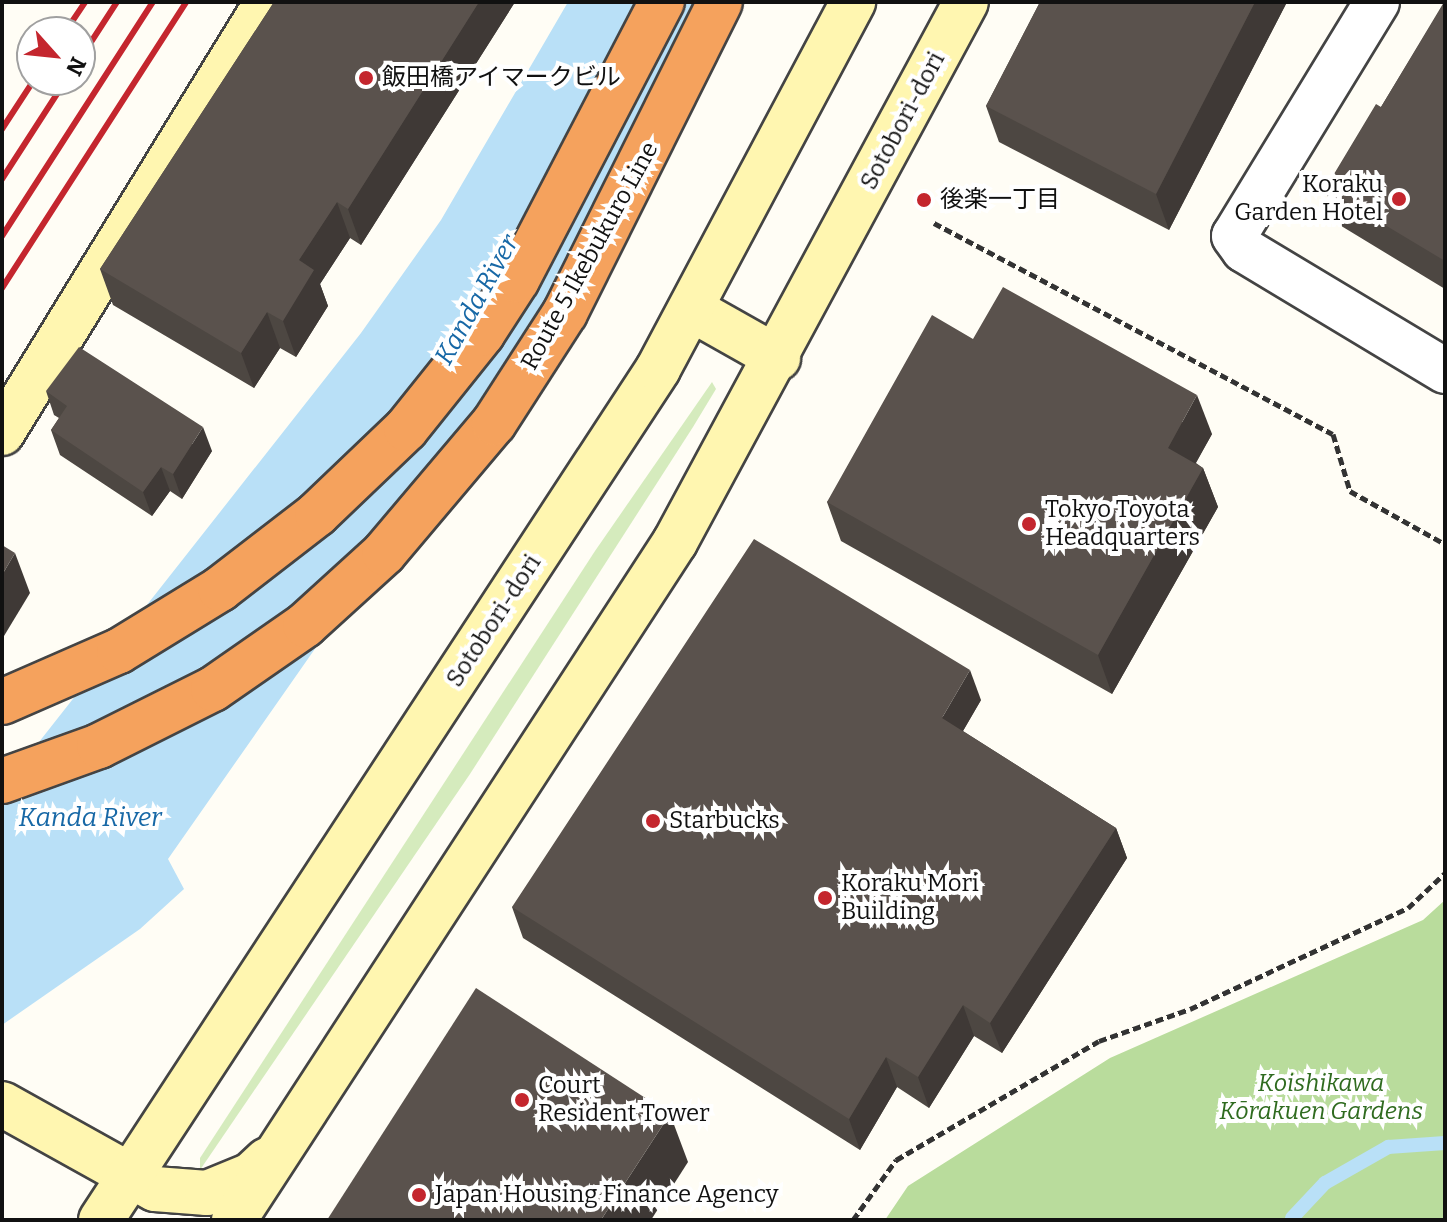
<!DOCTYPE html>
<html>
<head>
<meta charset="utf-8">
<style>
  body { margin:0 }
  #map { position:relative; width:1447px; height:1222px; overflow:hidden; background:#fffdf5; font-family:Bitter,"Noto Sans JP",serif }
  div>[style] { position:absolute }
  .green>* { inset:0; background:#d5ebbd }
  .forest>* { inset:0; background:#b9dc9c }
  .water>* { inset:0; background:#b9e0f7 }
  .stream>* { height:14px; margin:-7px; padding:0 7px; transform-origin:7px; border-radius:7px; background:#b9e0f7 }
  .path>* { height:5px; margin-top:-2.5px; transform-origin:0; background:repeating-linear-gradient(90deg,#333 0 8px,transparent 0 12px) }
  .roads { filter:drop-shadow(2px 0 #444) drop-shadow(-2px 0 #444) drop-shadow(0 2px #444) drop-shadow(0 -2px #444) }
  .street>* { height:44px; margin:-22px; padding:0 22px; transform-origin:22px; border-radius:22px; background:#fff }
  .secondary>* { height:44px; margin:-22px; padding:0 22px; transform-origin:22px; border-radius:22px; background:#fff6b0 }
  .highway>* { height:44px; margin:-22px; padding:0 22px; transform-origin:22px; border-radius:22px; background:#f5a25d }
  .rail>* { height:6px; margin:-3px; padding:0 3px; transform-origin:3px; border-radius:3px; background:#c4262e }
  .wall>* { inset:0; background:#4d4742 }
  .shaded-wall>* { inset:0; background:#3f3936 }
  .building>* { inset:0; background:#5a524d }
  .dots>* { width:22px; height:22px; translate:-50% -50%; box-sizing:border-box; border:4px solid #fff; border-radius:50% }
  span { translate:-50% -50%; white-space:nowrap; text-align:center; line-height:1.15; -webkit-text-stroke:8px #fff; paint-order:stroke }
  .poi-label { font-size:24px; color:#111 }
  .left { translate:0 -50%; text-align:left }
  .right { translate:-100% -50%; text-align:right }
  .street-label { font-size:24px; color:#111 }
  .park-label { font-size:24px; color:#2f6b1f; font-style:italic }
  .water-label { font-size:26px; color:#1768a6; font-style:italic }
  .frame { position:absolute; inset:0; border:4px solid #111; pointer-events:none }
  .north { position:absolute; left:16px; top:16px; width:80px; height:80px; box-sizing:border-box; background:#fff; border:2px solid #a0a0a0; border-radius:50%; rotate:117deg; font-size:22px; font-weight:700; line-height:32px; text-align:center; color:#111 }
  .north::after { content:''; display:block; margin:auto; width:28px; height:36px; background:#c4262e; clip-path:polygon(50% 0,100% 100%,50% 72%,0 100%) }
</style>
</head>
<body>
<div id="map">
  <div class="green">
    <div style="clip-path:polygon(712px 382px,716px 389px,693px 427px,470px 774px,200px 1170px,200px 1158px,595px 551px)"></div>
  </div>
  <div class="forest">
    <div style="clip-path:polygon(1445px 900px,1445px 1220px,885px 1220px,908px 1186px,1110px 1058px,1423px 920px)"></div>
  </div>
  <div class="water">
    <div style="clip-path:polygon(568px 2px,708px 2px,526px 347px,168px 859px,184px 889px,140px 929px,2px 1025px,2px 789px,361px 333px,441px 220px)"></div>
  </div>
  <div class="stream">
    <div style="left:1292px;top:1218px;width:48px;rotate:-46.7deg"></div>
    <div style="left:1325px;top:1183px;width:73px;rotate:-29.7deg"></div>
    <div style="left:1388px;top:1147px;width:57px;rotate:-4deg"></div>
  </div>
  <div class="path">
    <div style="left:934px;top:223px;width:451px;rotate:27.9deg"></div>
    <div style="left:1333px;top:434px;width:59px;rotate:73.4deg"></div>
    <div style="left:1350px;top:491px;width:109px;rotate:29.2deg"></div>
    <div style="left:853px;top:1220px;width:74px;rotate:-54.4deg"></div>
    <div style="left:896px;top:1160px;width:235px;rotate:-30.4deg"></div>
    <div style="left:1099px;top:1041px;width:96px;rotate:-19.4deg"></div>
    <div style="left:1190px;top:1009px;width:240px;rotate:-24.9deg"></div>
    <div style="left:1408px;top:908px;width:51px;rotate:-43.4deg"></div>
  </div>
  <div class="roads">
    <div class="street">
      <div style="left:1377px;top:2px;width:274px;rotate:121.4deg"></div>
      <div style="left:1234px;top:236px;width:17px;rotate:54deg"></div>
      <div style="left:1244px;top:250px;width:235px;rotate:31deg"></div>
    </div>
    <div class="secondary">
      <div style="left:691px;top:309px;width:100px;rotate:29.4deg"></div>
      <div style="left:2px;top:433px;width:506px;rotate:-58.41deg"></div>
      <div style="left:2px;top:1104px;width:175px;rotate:29.1deg"></div>
      <div style="left:155px;top:1189px;width:52px;rotate:4.4deg"></div>
      <div style="left:207px;top:1193px;width:48px;rotate:-22.2deg"></div>
      <div style="left:251px;top:1175px;width:22px;rotate:-43deg"></div>
      <div style="left:101px;top:1220px;width:1017px;rotate:-56.79deg"></div>
      <div style="left:658px;top:369px;width:416px;rotate:-62deg"></div>
      <div style="left:234px;top:1220px;width:809px;rotate:-56.96deg"></div>
      <div style="left:675px;top:542px;width:613px;rotate:-61.68deg"></div>
    </div>
    <div class="highway">
      <div style="left:2px;top:702px;width:128px;rotate:-23.6deg"></div>
      <div style="left:119px;top:651px;width:119px;rotate:-31.5deg"></div>
      <div style="left:220px;top:589px;width:123px;rotate:-37.7deg"></div>
      <div style="left:317px;top:514px;width:123px;rotate:-43.7deg"></div>
      <div style="left:406px;top:429px;width:122px;rotate:-51.3deg"></div>
      <div style="left:482px;top:334px;width:64px;rotate:-57.1deg"></div>
      <div style="left:517px;top:280px;width:314px;rotate:-62.5deg"></div>
      <div style="left:2px;top:781px;width:103px;rotate:-19.8deg"></div>
      <div style="left:99px;top:746px;width:127px;rotate:-26.6deg"></div>
      <div style="left:213px;top:689px;width:112px;rotate:-34.8deg"></div>
      <div style="left:305px;top:625px;width:107px;rotate:-42.3deg"></div>
      <div style="left:384px;top:553px;width:170px;rotate:-49.8deg"></div>
      <div style="left:494px;top:423px;width:131px;rotate:-57.2deg"></div>
      <div style="left:565px;top:313px;width:347px;rotate:-63.5deg"></div>
    </div>
  </div>
  <div class="rail">
    <div style="left:65px;top:32px;width:36px;rotate:-56deg"></div>
    <div style="left:80px;top:59px;width:68px;rotate:-57deg"></div>
    <div style="left:2px;top:129px;width:59px;rotate:-56.9deg"></div>
    <div style="left:2px;top:179px;width:118px;rotate:-57.1deg"></div>
    <div style="left:2px;top:236px;width:278px;rotate:-57.2deg"></div>
    <div style="left:2px;top:288px;width:340px;rotate:-57.2deg"></div>
  </div>
  <div class="wall">
    <div style="clip-path:polygon(274px 2px,515px 2px,361px 245px,350px 238px,320px 284px,328px 306px,296px 357px,280px 348px,254px 388px,113px 305px,100px 269px)"></div>
    <div style="clip-path:polygon(1040px 2px,1287px 2px,1169px 230px,999px 142px,986px 106px)"></div>
    <div style="clip-path:polygon(1445px 2px,1445px 289px,1338px 224px,1325px 189px,1381px 107px)"></div>
    <div style="clip-path:polygon(973px 339px,1212px 434px,1196px 463px,1203px 468px,1218px 507px,1112px 694px,841px 541px,827px 502px)"></div>
    <div style="clip-path:polygon(46px 391px,212px 451px,182px 499px,170px 491px,152px 516px,60px 455px,51px 430px,59px 418px,54px 415px)"></div>
    <div style="clip-path:polygon(981px 700px,963px 731px,1116px 828px,1127px 858px,1002px 1053px,974px 1036px,929px 1108px,897px 1087px,860px 1150px,523px 938px,512px 907px)"></div>
  </div>
  <div class="shaded-wall">
    <div style="clip-path:polygon(479px 2px,515px 2px,361px 245px,348px 209px)"></div>
    <div style="clip-path:polygon(1255px 2px,1287px 2px,1169px 230px,1156px 194px)"></div>
    <div style="clip-path:polygon(337px 202px,350px 238px,320px 284px,328px 306px,296px 357px,283px 321px,299px 260px)"></div>
    <div style="clip-path:polygon(267px 312px,280px 348px,254px 388px,241px 353px)"></div>
    <div style="clip-path:polygon(1197px 395px,1212px 434px,1182px 487px,1168px 448px)"></div>
    <div style="clip-path:polygon(203px 427px,212px 451px,182px 499px,173px 474px)"></div>
    <div style="clip-path:polygon(161px 467px,170px 491px,152px 516px,143px 492px)"></div>
    <div style="clip-path:polygon(1203px 468px,1218px 507px,1112px 694px,1098px 655px)"></div>
    <div style="clip-path:polygon(15px 553px,30px 593px,4px 636px,2px 631px,2px 575px)"></div>
    <div style="clip-path:polygon(970px 670px,981px 700px,953px 748px,942px 718px)"></div>
    <div style="clip-path:polygon(1116px 828px,1127px 858px,1002px 1053px,990px 1023px)"></div>
    <div style="clip-path:polygon(963px 1005px,974px 1036px,929px 1108px,918px 1077px)"></div>
    <div style="clip-path:polygon(886px 1057px,897px 1087px,860px 1150px,849px 1119px)"></div>
    <div style="clip-path:polygon(670px 1114px,688px 1162px,651px 1220px,601px 1220px)"></div>
  </div>
  <div class="building">
    <div style="clip-path:polygon(274px 2px,479px 2px,348px 209px,337px 202px,299px 260px,314px 270px,283px 321px,267px 312px,241px 353px,100px 269px)"></div>
    <div style="clip-path:polygon(1040px 2px,1255px 2px,1156px 194px,986px 106px)"></div>
    <div style="clip-path:polygon(1444px 2px,1445px 2px,1445px 261px,1325px 189px,1376px 104px,1381px 107px)"></div>
    <div style="clip-path:polygon(1003px 287px,1197px 395px,1168px 448px,1203px 468px,1098px 655px,827px 502px,932px 315px,973px 339px)"></div>
    <div style="clip-path:polygon(79px 347px,203px 427px,173px 474px,161px 467px,143px 492px,51px 430px,67px 406px,46px 391px)"></div>
    <div style="clip-path:polygon(754px 539px,970px 670px,942px 718px,1116px 828px,990px 1023px,963px 1005px,918px 1077px,886px 1057px,849px 1119px,512px 907px)"></div>
    <div style="clip-path:polygon(2px 545px,15px 553px,2px 575px)"></div>
    <div style="clip-path:polygon(476px 988px,670px 1114px,601px 1220px,327px 1220px)"></div>
  </div>
  <div class="dots">
    <div style="left:366px;top:78px;background:#c4262e"></div>
    <div style="left:1399px;top:199px;background:#c4262e"></div>
    <div style="left:924px;top:200px;background:#c4262e"></div>
    <div style="left:1029px;top:524px;background:#c4262e"></div>
    <div style="left:653px;top:821px;background:#c4262e"></div>
    <div style="left:825px;top:898px;background:#c4262e"></div>
    <div style="left:522px;top:1100px;background:#c4262e"></div>
    <div style="left:419px;top:1195px;background:#c4262e"></div>
  </div>
  <div class="poi-label">
    <span class="left" style="left:382px;top:78px">飯田橋アイマークビル</span>
    <span class="right" style="left:1383px;top:199px">Koraku<br>Garden Hotel</span>
    <span class="left" style="left:940px;top:200px">後楽一丁目</span>
    <span class="left" style="left:1045px;top:524px">Tokyo Toyota<br>Headquarters</span>
    <span class="left" style="left:669px;top:821px">Starbucks</span>
    <span class="left" style="left:841px;top:898px">Koraku Mori<br>Building</span>
    <span class="left" style="left:538px;top:1100px">Court<br>Resident Tower</span>
    <span class="left" style="left:435px;top:1195px">Japan Housing Finance Agency</span>
  </div>
  <div class="street-label">
    <span style="left:903px;top:121px;rotate:-62deg">Sotobori-dori</span>
    <span style="left:590px;top:256px;rotate:-61deg">Route 5 Ikebukuro Line</span>
    <span style="left:494px;top:621px;rotate:-57deg">Sotobori-dori</span>
  </div>
  <div class="park-label">
    <span style="left:1321px;top:1098px">Koishikawa<br>Kōrakuen Gardens</span>
  </div>
  <div class="water-label">
    <span style="left:477px;top:300px;rotate:-61deg">Kanda River</span>
    <span style="left:90px;top:818px">Kanda River</span>
  </div>
  <div class="frame"></div>
  <div class="north">N</div>
</div>
</body>
</html>
